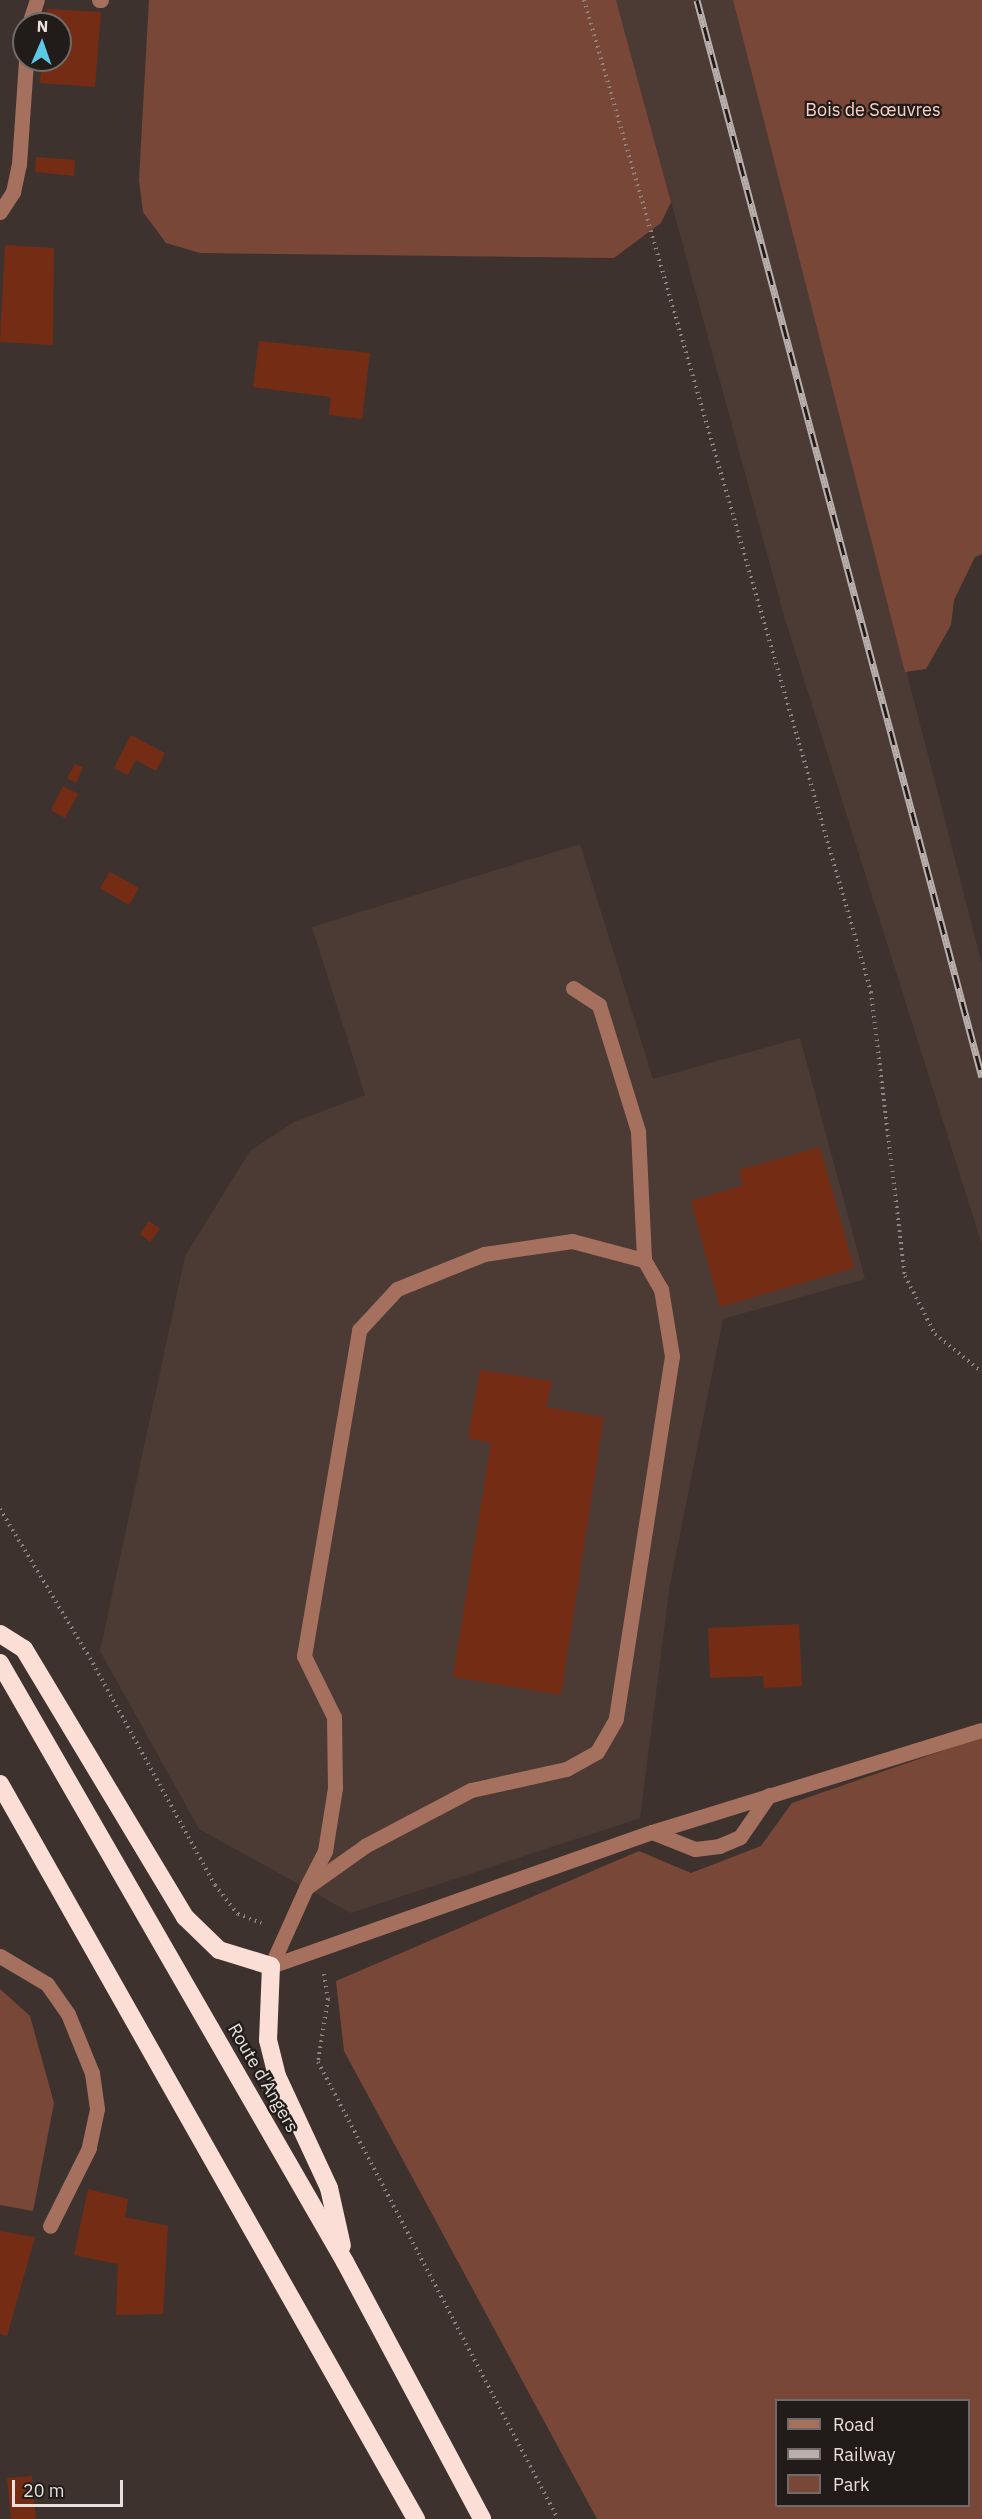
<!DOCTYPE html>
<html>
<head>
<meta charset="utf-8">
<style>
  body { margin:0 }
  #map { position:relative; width:982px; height:2519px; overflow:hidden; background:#3e322f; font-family:"IBM Plex Sans",sans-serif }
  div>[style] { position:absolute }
  .built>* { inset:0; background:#4c3a34 }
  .green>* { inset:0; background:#794737 }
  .building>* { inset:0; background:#742d14 }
  .path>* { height:4px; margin-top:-2px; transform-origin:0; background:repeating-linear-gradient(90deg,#8e8481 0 1.5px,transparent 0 6px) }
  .minor>* { height:15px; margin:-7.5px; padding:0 7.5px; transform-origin:7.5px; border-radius:7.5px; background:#a6705e }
  .highway>* { height:18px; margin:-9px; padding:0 9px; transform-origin:9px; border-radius:9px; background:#fbdfd6 }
  .rail>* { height:7px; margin-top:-3.5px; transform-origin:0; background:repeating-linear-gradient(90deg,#211c1a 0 14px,#b9b0ad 0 28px); box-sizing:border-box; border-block:2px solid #b9b0ad }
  span { translate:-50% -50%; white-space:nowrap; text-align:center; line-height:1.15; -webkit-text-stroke:4.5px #211c1a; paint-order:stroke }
  .park-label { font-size:18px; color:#fdd0c1 }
  .street-label { font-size:18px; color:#e7e0dd }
  .legend { position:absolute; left:775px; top:2399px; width:195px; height:108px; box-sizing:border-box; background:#211c1a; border:2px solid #706a68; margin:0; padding:8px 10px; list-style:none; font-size:18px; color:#e7e0dd }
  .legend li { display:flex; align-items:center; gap:12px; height:30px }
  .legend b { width:30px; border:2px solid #706a68 }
  .north { position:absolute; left:12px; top:12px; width:60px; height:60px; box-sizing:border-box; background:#211c1a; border:2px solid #706a68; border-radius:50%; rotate:2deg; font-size:16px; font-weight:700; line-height:24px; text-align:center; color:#e7e0dd }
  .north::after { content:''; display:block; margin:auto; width:21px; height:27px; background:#5bc8e6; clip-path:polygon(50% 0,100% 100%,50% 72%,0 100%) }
  .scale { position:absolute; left:12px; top:2480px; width:111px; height:27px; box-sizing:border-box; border:3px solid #e7e0dd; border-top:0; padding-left:8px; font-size:18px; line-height:21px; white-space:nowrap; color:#e7e0dd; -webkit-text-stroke:4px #211c1a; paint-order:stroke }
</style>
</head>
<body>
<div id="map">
  <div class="built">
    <div style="clip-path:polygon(616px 0,733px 0,982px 964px,982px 1245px,784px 616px)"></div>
    <div style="clip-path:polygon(580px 844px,653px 1079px,800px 1038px,865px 1279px,723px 1319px,670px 1584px,640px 1818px,351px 1913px,199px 1829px,100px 1651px,185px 1256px,250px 1151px,294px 1122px,365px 1095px,312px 927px)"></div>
  </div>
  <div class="green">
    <div style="clip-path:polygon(149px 0,616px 0,671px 202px,661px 223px,614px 258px,200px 253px,166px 243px,143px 212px,139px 180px)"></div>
    <div style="clip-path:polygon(733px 0,982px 0,982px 554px,975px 557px,954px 600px,951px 625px,926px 669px,905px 672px)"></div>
    <div style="clip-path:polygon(evenodd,982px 1737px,982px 2519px,597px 2519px,344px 2051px,336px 1981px,639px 1851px,691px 1873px,761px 1846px,792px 1803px,982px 1737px,776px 2400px,968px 2400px,968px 2506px,776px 2506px,776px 2400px)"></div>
    <div style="clip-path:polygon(0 1989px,30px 2016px,54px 2103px,33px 2211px,0 2205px)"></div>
  </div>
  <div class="building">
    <div style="clip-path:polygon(47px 9px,101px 12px,95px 87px,40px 83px,42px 60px,60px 60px,60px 24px,45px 24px)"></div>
    <div style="clip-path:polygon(36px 157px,75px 160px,74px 176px,35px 172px)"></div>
    <div style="clip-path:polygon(5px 245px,54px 248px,53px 345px,0 342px)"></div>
    <div style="clip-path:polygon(259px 341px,370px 353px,362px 419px,329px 415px,331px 397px,253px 387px)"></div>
    <div style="clip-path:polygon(131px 735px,165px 753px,156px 771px,136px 760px,128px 775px,114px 768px)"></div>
    <div style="clip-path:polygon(75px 764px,83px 767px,76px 783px,67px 778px)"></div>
    <div style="clip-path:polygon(63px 786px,78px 794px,65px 818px,51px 810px)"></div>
    <div style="clip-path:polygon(110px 872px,139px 888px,129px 905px,100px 888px)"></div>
    <div style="clip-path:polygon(820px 1147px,854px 1268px,720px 1307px,691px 1201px,743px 1185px,739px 1170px)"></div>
    <div style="clip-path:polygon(149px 1221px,160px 1229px,150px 1242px,140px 1234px)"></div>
    <div style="clip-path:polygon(480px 1370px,552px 1381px,546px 1407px,604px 1417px,561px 1695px,453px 1677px,491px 1443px,468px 1438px)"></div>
    <div style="clip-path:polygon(799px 1624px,802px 1686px,764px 1688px,763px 1676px,710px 1678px,708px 1628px)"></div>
    <div style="clip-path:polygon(88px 2189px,128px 2199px,125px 2217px,168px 2226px,163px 2314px,116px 2315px,118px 2264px,74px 2255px)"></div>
    <div style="clip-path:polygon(0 2231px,35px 2237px,7px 2336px,0 2334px)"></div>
    <div style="clip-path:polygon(32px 2476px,36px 2519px,11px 2519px,7px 2478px)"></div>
  </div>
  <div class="path">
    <div style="left:584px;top:0;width:1033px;rotate:73.86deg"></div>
    <div style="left:871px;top:992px;width:286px;rotate:83.2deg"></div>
    <div style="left:905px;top:1276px;width:65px;rotate:62.7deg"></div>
    <div style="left:935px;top:1334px;width:60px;rotate:39deg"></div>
    <div style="left:0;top:1509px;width:174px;rotate:58.9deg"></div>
    <div style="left:90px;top:1658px;width:259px;rotate:61.2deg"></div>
    <div style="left:215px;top:1885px;width:37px;rotate:52deg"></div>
    <div style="left:238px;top:1914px;width:25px;rotate:21deg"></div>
    <div style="left:324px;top:1974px;width:25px;rotate:81deg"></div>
    <div style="left:328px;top:1999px;width:64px;rotate:99deg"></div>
    <div style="left:318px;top:2062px;width:516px;rotate:62.29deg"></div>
  </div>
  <div class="minor">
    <div style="left:99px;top:0;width:2px"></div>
    <div style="left:29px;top:24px;width:25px;rotate:-72deg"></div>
    <div style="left:0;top:212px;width:24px;rotate:-57deg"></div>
    <div style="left:13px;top:192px;width:29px;rotate:-78deg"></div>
    <div style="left:19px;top:164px;width:104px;rotate:-86.1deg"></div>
    <div style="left:573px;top:988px;width:31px;rotate:33deg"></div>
    <div style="left:599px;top:1005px;width:132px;rotate:72.8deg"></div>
    <div style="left:638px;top:1131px;width:129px;rotate:87.3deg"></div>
    <div style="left:572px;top:1241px;width:74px;rotate:14.8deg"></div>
    <div style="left:644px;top:1260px;width:34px;rotate:60deg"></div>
    <div style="left:661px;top:1289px;width:68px;rotate:80.7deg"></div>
    <div style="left:672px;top:1356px;width:367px;rotate:98.8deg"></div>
    <div style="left:616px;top:1719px;width:38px;rotate:120deg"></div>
    <div style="left:597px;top:1752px;width:35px;rotate:151deg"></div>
    <div style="left:566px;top:1769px;width:97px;rotate:167.5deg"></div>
    <div style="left:471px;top:1790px;width:120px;rotate:152.2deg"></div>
    <div style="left:365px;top:1846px;width:72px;rotate:144.6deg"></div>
    <div style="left:306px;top:1888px;width:42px;rotate:-62.8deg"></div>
    <div style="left:325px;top:1851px;width:64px;rotate:-81deg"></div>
    <div style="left:335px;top:1788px;width:71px;rotate:-90.8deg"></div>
    <div style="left:334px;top:1717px;width:68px;rotate:-116.2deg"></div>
    <div style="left:304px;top:1656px;width:331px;rotate:-80.4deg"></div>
    <div style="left:359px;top:1330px;width:56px;rotate:-47.2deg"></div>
    <div style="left:397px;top:1289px;width:94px;rotate:-21.9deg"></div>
    <div style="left:484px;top:1254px;width:89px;rotate:-8.4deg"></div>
    <div style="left:652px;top:1832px;width:46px;rotate:21.6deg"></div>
    <div style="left:695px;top:1849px;width:24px;rotate:-7deg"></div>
    <div style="left:719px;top:1846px;width:23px;rotate:-23deg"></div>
    <div style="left:740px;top:1837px;width:51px;rotate:-55.4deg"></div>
    <div style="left:0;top:1956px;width:55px;rotate:30.8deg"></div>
    <div style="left:47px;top:1984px;width:37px;rotate:55deg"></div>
    <div style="left:68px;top:2014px;width:64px;rotate:67.9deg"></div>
    <div style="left:92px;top:2073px;width:36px;rotate:82deg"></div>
    <div style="left:97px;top:2109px;width:40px;rotate:102deg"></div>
    <div style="left:89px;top:2148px;width:87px;rotate:116.6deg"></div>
    <div style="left:271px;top:1966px;width:404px;rotate:-19.4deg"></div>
    <div style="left:652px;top:1832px;width:345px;rotate:-17.2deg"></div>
    <div style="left:271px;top:1966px;width:85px;rotate:-65.8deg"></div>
  </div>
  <div class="highway">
    <div style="left:0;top:1634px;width:28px;rotate:32deg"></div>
    <div style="left:24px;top:1649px;width:313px;rotate:59deg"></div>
    <div style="left:185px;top:1917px;width:47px;rotate:44.1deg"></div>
    <div style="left:219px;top:1950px;width:54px;rotate:17.1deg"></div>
    <div style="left:271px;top:1966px;width:74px;rotate:92.3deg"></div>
    <div style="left:268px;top:2040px;width:37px;rotate:76deg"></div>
    <div style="left:277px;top:2076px;width:123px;rotate:65.1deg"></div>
    <div style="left:329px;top:2188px;width:59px;rotate:77.4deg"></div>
    <div style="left:0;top:1663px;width:691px;rotate:60.06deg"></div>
    <div style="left:345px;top:2262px;width:291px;rotate:61.9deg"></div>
    <div style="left:0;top:1784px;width:845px;rotate:60.49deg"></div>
  </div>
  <div class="rail">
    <div style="left:697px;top:0;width:1114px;rotate:75.18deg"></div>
  </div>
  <div class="park-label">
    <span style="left:873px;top:110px">Bois de Sœuvres</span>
  </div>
  <div class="street-label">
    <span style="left:263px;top:2078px;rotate:60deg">Route d'Angers</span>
  </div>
  <ul class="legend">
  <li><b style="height:8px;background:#a6705e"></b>Road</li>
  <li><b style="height:8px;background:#b9b0ad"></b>Railway</li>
  <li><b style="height:16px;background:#794737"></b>Park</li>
  </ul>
  <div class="north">N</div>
  <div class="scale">20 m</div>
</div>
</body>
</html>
